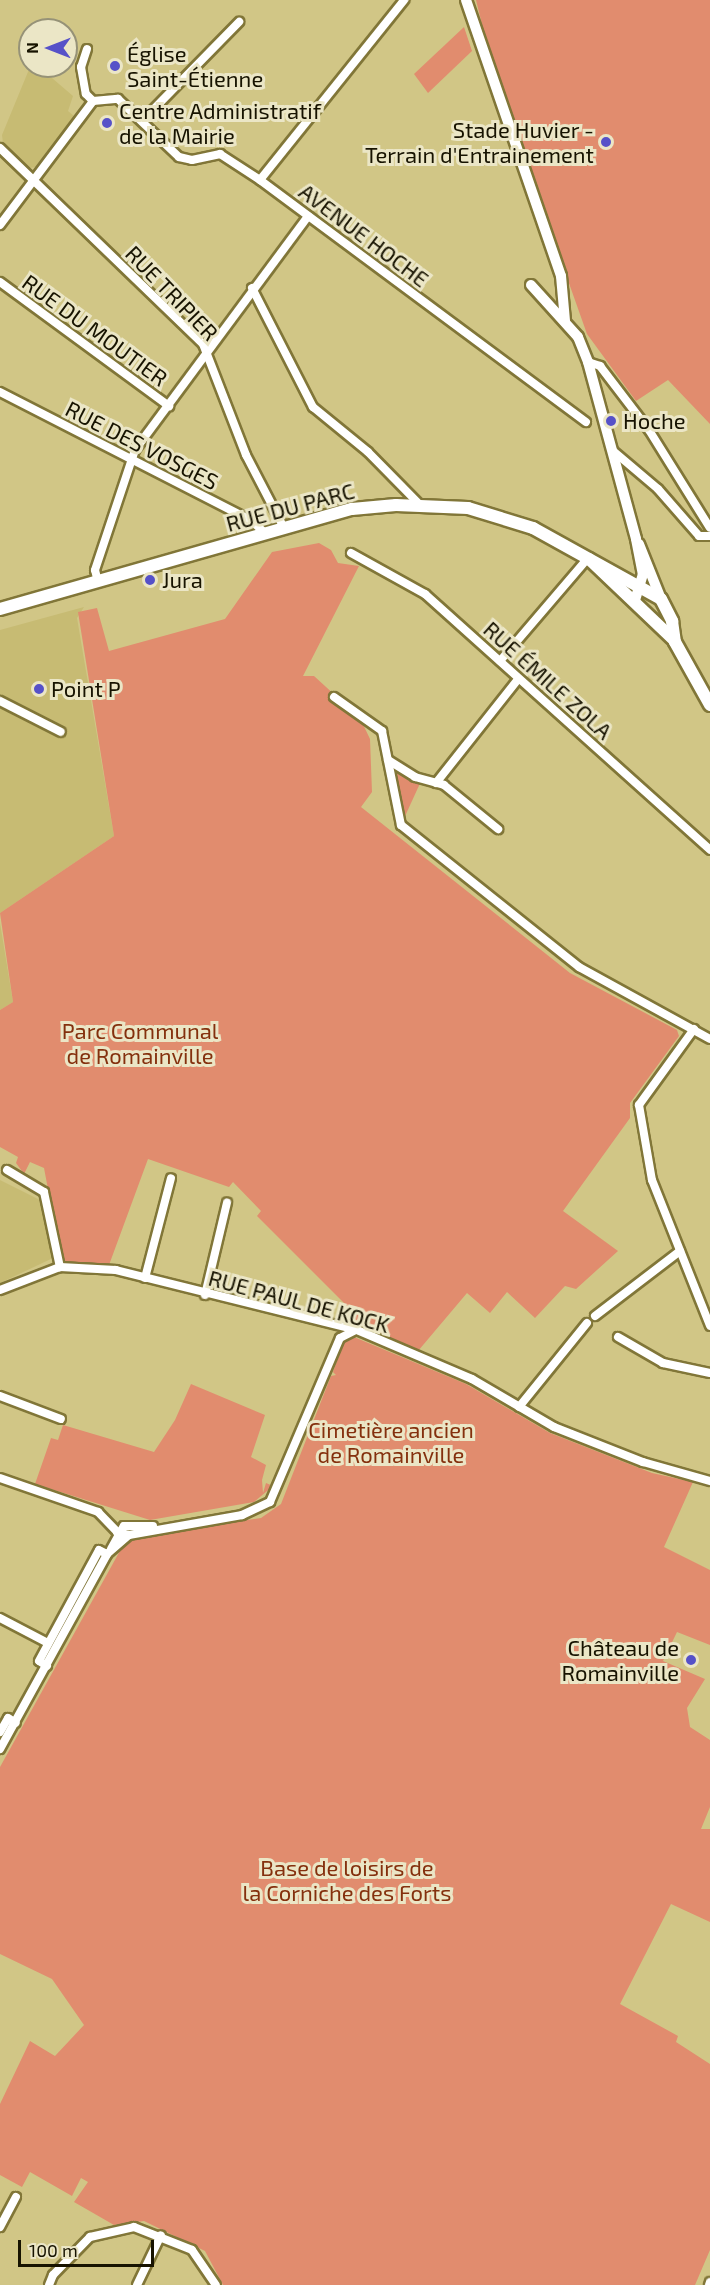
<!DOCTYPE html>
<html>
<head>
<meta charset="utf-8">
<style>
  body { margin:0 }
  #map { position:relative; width:710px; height:2285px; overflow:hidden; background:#d1c686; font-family:"Exo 2",sans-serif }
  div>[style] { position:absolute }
  .built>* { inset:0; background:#c7bb73 }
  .green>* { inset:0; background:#e18c6e }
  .roads { filter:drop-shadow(2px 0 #817638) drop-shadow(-2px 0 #817638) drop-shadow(0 2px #817638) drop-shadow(0 -2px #817638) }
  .minor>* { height:8px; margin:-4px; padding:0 4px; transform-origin:4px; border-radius:4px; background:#fff }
  .tertiary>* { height:10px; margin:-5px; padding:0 5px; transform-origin:5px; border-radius:5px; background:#fff }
  .secondary>* { height:12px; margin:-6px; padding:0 6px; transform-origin:6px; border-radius:6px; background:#fff }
  .dots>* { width:16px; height:16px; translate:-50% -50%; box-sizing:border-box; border:3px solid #ebe6c6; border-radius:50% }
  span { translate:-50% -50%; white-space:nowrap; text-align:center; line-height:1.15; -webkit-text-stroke:6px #ebe6c6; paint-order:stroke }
  .poi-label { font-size:22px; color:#171300 }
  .left { translate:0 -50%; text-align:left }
  .right { translate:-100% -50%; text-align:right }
  .street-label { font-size:22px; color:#171300 }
  .park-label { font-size:22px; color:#84300d }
  .north { position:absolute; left:18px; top:18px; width:60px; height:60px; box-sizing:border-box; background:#ebe6c6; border:2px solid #969277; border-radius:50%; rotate:270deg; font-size:16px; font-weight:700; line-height:24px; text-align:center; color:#171300 }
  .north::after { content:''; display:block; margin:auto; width:21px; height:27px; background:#5651c8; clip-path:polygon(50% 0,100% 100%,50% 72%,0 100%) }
  .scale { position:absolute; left:18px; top:2240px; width:136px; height:27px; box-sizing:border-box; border:3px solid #171300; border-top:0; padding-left:8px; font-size:18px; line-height:21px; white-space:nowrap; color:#171300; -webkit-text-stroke:4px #ebe6c6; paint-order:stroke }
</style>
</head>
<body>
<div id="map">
  <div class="built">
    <div style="clip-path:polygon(30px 67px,45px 72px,73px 96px,68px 111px,74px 116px,37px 167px,29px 168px,3px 143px,2px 135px)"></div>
    <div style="clip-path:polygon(84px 607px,77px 618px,114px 836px,0 913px,0 630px)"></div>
    <div style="clip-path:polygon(0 923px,13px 1002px,0 1010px)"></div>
    <div style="clip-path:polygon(0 1180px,40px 1200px,53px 1258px,0 1283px)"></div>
  </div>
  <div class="green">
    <div style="clip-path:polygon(476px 0,710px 0,710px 424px,668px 380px,636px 401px,587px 334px,493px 69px)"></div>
    <div style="clip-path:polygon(464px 27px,472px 51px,428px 93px,414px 74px)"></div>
    <div style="clip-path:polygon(319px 543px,331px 550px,338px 563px,359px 566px,303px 676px,314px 676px,360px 718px,370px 739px,372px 792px,361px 807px,570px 973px,677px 1030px,679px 1036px,630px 1103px,630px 1118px,563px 1211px,618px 1251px,576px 1289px,565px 1286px,535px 1318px,507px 1292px,490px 1313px,467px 1293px,418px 1351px,341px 1323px,348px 1307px,257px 1216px,261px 1211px,233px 1182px,229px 1187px,148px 1159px,109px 1265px,67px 1262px,61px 1258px,44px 1168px,30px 1162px,24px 1174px,16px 1163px,18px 1157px,0 1147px,0 1010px,13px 1002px,0 913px,114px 836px,78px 612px,97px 608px,109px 651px,225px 619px,272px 552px)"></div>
    <div style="clip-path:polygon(388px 760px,422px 779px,401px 825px)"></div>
    <div style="clip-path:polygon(354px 1337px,466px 1384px,550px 1433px,652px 1473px,693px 1482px,664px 1547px,710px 1570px,710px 1645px,677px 1632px,663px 1661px,705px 1679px,687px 1708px,690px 1727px,710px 1740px,710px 1807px,701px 1829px,710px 1829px,710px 1922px,671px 1904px,620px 2004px,678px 2036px,676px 2042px,710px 2064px,710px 2250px,695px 2285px,223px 2285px,205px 2251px,144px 2221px,114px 2225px,74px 2202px,88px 2182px,81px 2178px,72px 2196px,30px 2172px,22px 2187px,0 2175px,0 2104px,30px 2041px,55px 2056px,84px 2025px,52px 1979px,0 1954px,0 1767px,121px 1549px,136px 1536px,261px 1518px,281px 1504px,331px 1376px,336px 1375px,333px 1372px,344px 1341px)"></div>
    <div style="clip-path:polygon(191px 1384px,265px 1415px,251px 1457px,266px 1465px,262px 1480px,263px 1493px,266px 1483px,273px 1486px,254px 1502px,150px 1520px,35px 1484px,51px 1438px,58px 1440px,63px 1425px,154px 1452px,175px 1420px)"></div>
  </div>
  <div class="roads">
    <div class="minor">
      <div style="left:87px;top:49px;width:19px;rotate:108deg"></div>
      <div style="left:81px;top:67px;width:27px;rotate:80deg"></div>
      <div style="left:86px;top:94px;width:10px;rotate:45deg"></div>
      <div style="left:93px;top:101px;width:25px;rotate:-5deg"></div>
      <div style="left:118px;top:99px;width:84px;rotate:43.6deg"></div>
      <div style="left:179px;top:157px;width:13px;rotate:13deg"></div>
      <div style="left:192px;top:160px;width:29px;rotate:-12deg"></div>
      <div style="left:220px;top:154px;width:48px;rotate:33deg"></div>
      <div style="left:260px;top:180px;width:406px;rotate:36.6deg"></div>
      <div style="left:142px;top:121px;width:139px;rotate:-45.6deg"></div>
      <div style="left:0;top:148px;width:282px;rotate:44deg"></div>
      <div style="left:203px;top:344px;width:119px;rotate:68.8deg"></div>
      <div style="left:246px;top:455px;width:82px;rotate:62.5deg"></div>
      <div style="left:260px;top:180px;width:231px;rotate:-51.3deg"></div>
      <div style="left:0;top:225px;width:155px;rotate:-53.1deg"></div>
      <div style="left:0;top:282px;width:210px;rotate:36.3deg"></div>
      <div style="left:252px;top:288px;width:134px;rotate:62.9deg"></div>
      <div style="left:313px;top:407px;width:71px;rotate:39.3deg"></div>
      <div style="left:368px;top:452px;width:74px;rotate:45.5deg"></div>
      <div style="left:588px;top:362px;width:13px;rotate:18deg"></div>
      <div style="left:600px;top:366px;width:81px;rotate:52.6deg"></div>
      <div style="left:649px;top:430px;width:115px;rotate:58.1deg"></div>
      <div style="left:0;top:392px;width:283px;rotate:27.1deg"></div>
      <div style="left:252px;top:521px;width:19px;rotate:43deg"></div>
      <div style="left:612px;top:450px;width:60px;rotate:40.3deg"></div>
      <div style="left:658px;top:489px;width:62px;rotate:48.9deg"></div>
      <div style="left:699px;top:536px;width:11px"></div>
      <div style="left:351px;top:553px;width:85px;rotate:29deg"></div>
      <div style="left:425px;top:594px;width:383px;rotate:41.9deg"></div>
      <div style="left:98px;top:582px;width:12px;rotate:-104deg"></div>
      <div style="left:95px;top:570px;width:126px;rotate:-71.6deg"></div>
      <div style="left:135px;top:450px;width:291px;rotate:-53.5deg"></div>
      <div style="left:500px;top:661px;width:135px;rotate:-49.5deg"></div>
      <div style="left:334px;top:697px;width:59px;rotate:35.3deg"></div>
      <div style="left:382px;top:731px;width:96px;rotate:78.6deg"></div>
      <div style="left:401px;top:825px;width:228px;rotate:38.6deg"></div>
      <div style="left:579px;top:967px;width:149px;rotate:28.8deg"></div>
      <div style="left:0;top:701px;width:68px;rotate:26.9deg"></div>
      <div style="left:388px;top:760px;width:32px;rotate:32deg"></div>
      <div style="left:415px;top:777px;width:30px;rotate:15deg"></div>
      <div style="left:444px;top:785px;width:70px;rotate:39.2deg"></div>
      <div style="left:436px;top:783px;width:132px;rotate:-51.7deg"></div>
      <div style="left:694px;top:1029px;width:94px;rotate:125.9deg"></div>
      <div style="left:639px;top:1105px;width:76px;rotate:80.2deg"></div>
      <div style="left:652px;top:1180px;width:157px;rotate:68.3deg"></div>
      <div style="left:7px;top:1170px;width:43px;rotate:30.7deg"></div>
      <div style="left:44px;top:1192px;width:77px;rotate:78deg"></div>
      <div style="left:145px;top:1278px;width:103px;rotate:-75.4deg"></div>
      <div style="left:0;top:1290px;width:64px;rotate:-21deg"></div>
      <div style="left:60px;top:1267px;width:56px;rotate:3.1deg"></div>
      <div style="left:116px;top:1270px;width:248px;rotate:14deg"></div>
      <div style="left:357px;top:1330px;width:125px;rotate:23.1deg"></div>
      <div style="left:472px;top:1379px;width:95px;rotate:30.3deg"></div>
      <div style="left:554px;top:1427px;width:96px;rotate:21.5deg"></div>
      <div style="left:643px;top:1462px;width:70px;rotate:15.8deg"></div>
      <div style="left:205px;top:1295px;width:95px;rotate:-76.6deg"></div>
      <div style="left:595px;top:1316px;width:107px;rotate:-37.4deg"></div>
      <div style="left:618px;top:1337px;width:52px;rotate:30deg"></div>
      <div style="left:663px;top:1363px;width:48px;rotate:12deg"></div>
      <div style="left:0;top:1396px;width:65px;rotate:20.7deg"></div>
      <div style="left:519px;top:1407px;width:108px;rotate:-51deg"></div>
      <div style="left:0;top:1478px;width:104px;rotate:19.1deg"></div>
      <div style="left:98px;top:1512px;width:28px;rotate:46deg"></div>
      <div style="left:117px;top:1532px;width:12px;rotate:14deg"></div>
      <div style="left:129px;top:1535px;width:115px;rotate:-10deg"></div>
      <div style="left:242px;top:1515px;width:31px;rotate:-25deg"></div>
      <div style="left:270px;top:1502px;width:178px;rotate:-66.9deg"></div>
      <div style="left:340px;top:1338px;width:16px;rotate:-27deg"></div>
      <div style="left:111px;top:1549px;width:26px;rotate:-61deg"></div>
      <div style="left:124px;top:1526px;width:29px"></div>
      <div style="left:0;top:1618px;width:54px;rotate:27.5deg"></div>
      <div style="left:47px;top:1666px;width:9px;rotate:-148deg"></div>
      <div style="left:39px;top:1661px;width:126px;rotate:-61.6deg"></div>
      <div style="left:99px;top:1550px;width:9px;rotate:27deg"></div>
      <div style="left:0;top:1732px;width:16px;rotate:-60deg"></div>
      <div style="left:8px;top:1718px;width:9px;rotate:32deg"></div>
      <div style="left:0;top:1749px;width:222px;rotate:-61.2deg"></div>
      <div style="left:107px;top:1554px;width:29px;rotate:-41deg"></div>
      <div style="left:0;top:2227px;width:34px;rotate:-62deg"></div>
      <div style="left:49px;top:2285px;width:11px;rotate:-68deg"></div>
      <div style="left:53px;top:2275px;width:53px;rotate:-45.8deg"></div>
      <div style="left:90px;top:2237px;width:45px;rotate:-12.8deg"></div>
      <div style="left:134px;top:2227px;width:62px;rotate:21.6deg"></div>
      <div style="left:192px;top:2250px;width:42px;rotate:55.6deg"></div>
      <div style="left:137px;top:2285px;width:55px;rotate:-64.4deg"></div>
      <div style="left:709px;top:2285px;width:3px;rotate:-72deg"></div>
    </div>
    <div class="tertiary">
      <div style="left:466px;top:0;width:292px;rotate:71deg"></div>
      <div style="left:561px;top:276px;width:45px;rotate:84.9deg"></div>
      <div style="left:531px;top:285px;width:70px;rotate:47.9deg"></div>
      <div style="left:578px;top:337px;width:27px;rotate:68deg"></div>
      <div style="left:588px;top:362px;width:183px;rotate:74.8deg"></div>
      <div style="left:636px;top:539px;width:36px;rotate:79deg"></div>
      <div style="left:643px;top:574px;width:28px;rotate:107deg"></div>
      <div style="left:639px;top:544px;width:59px;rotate:68.2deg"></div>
    </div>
    <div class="secondary">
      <div style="left:589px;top:559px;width:116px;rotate:43.6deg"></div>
      <div style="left:0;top:609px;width:366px;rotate:-15.9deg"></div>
      <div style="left:352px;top:509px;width:44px;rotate:-5.2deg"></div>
      <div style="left:396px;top:505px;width:72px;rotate:2.4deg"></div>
      <div style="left:468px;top:508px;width:68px;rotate:17.1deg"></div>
      <div style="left:533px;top:528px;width:146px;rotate:29deg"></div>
      <div style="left:661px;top:599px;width:25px;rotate:63deg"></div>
      <div style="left:672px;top:621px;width:21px;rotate:82deg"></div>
      <div style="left:675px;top:642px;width:72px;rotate:60.9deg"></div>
    </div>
  </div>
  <div class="dots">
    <div style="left:115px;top:66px;background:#5651c8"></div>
    <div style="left:107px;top:123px;background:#5651c8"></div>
    <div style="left:606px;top:142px;background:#5651c8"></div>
    <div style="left:611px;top:421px;background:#5651c8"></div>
    <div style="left:150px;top:580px;background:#5651c8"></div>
    <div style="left:39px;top:689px;background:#5651c8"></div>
    <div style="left:691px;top:1660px;background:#5651c8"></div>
  </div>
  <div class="poi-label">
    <span class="left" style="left:127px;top:66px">Église<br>Saint-Étienne</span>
    <span class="left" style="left:119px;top:123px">Centre Administratif<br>de la Mairie</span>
    <span class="right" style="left:594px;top:142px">Stade Huvier -<br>Terrain d'Entrainement</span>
    <span class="left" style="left:623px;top:421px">Hoche</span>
    <span class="left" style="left:162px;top:580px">Jura</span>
    <span class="left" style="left:51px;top:689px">Point P</span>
    <span class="right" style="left:679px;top:1660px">Château de<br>Romainville</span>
  </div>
  <div class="street-label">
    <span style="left:364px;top:235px;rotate:37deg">AVENUE HOCHE</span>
    <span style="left:172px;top:293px;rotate:46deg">RUE TRIPIER</span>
    <span style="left:95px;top:330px;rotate:36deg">RUE DU MOUTIER</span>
    <span style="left:142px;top:445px;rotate:27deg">RUE DES VOSGES</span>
    <span style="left:290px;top:507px;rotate:-15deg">RUE DU PARC</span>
    <span style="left:548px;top:680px;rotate:42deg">RUE ÉMILE ZOLA</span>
    <span style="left:299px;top:1301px;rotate:15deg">RUE PAUL DE KOCK</span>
  </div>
  <div class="park-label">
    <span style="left:140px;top:1043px">Parc Communal<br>de Romainville</span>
    <span style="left:391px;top:1442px">Cimetière ancien<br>de Romainville</span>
    <span style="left:347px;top:1880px">Base de loisirs de<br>la Corniche des Forts</span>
  </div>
  <div class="north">N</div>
  <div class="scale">100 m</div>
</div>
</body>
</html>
